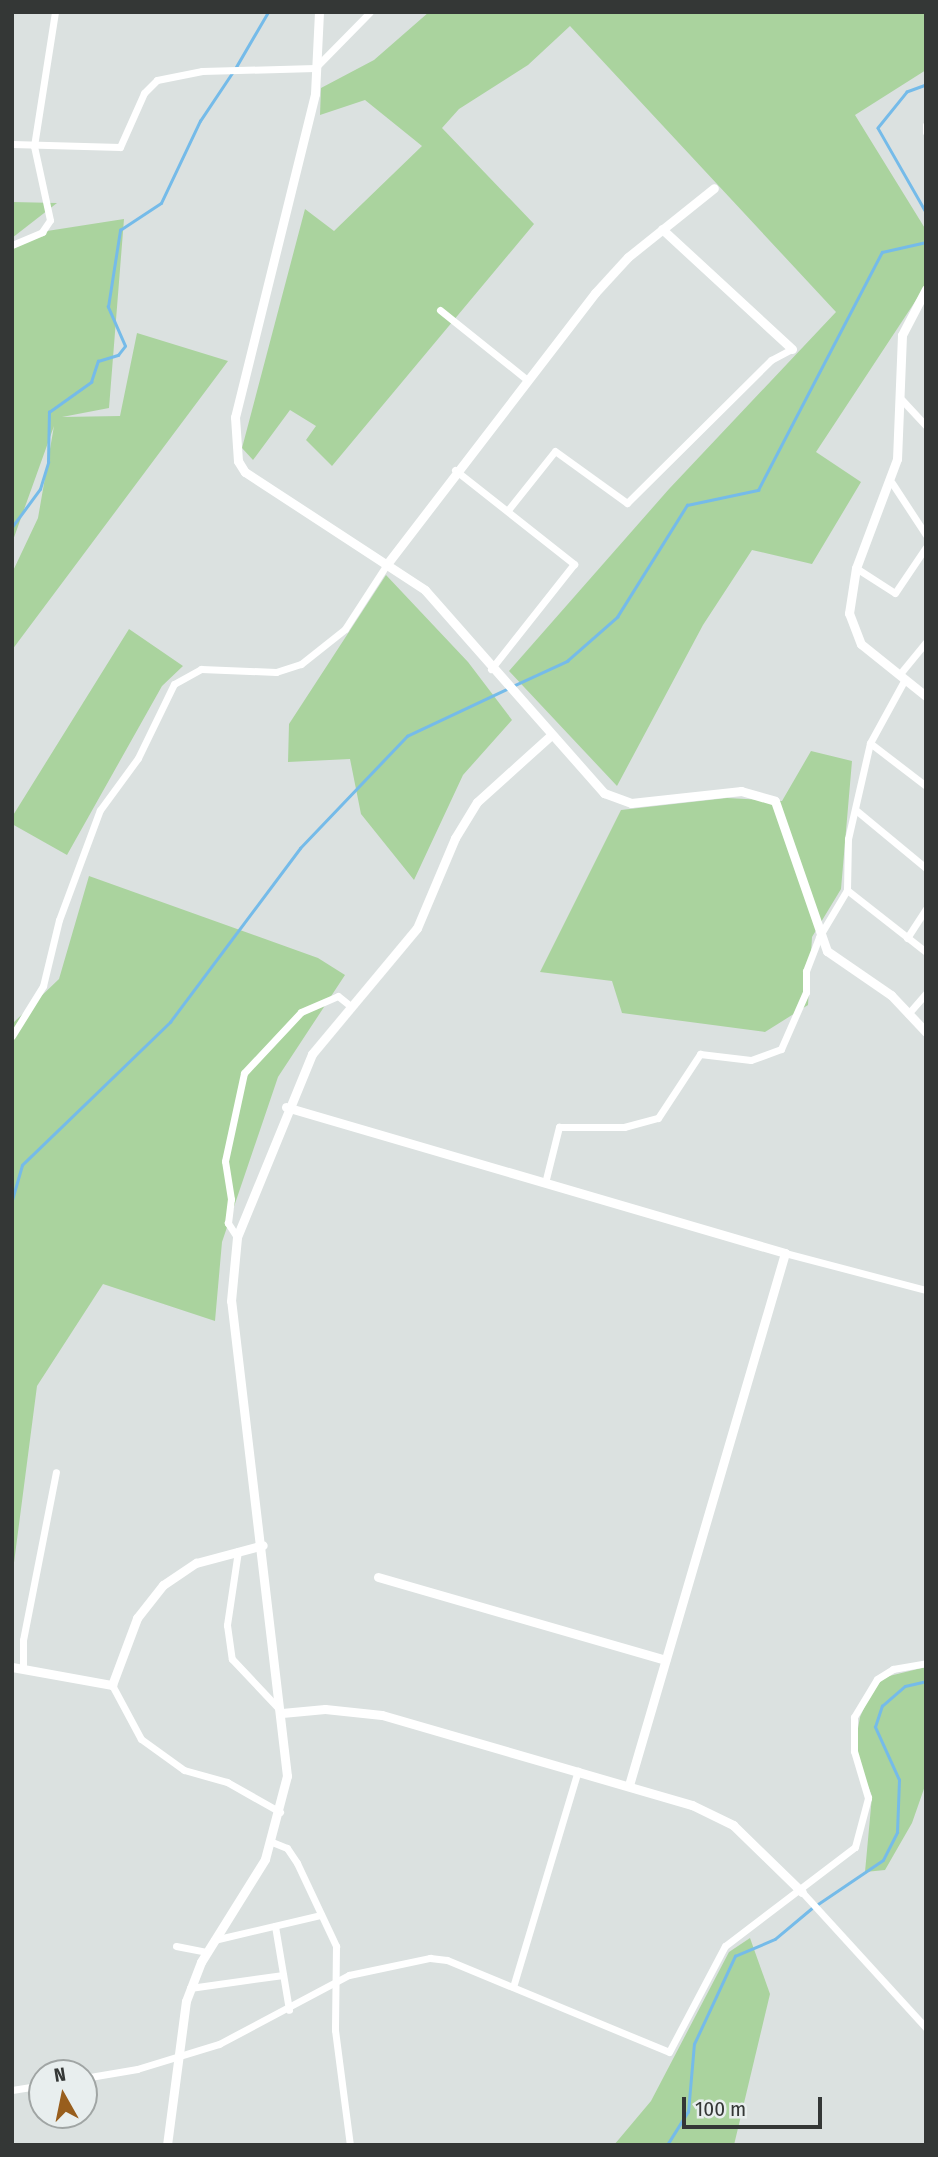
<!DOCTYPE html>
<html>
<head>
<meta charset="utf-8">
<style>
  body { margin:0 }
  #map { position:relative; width:938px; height:2157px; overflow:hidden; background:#dbe1e0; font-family:"Fira Sans Condensed",sans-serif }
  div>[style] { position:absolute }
  .green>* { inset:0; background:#aad39e }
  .stream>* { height:2.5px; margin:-1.25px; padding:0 1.25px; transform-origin:1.25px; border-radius:1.25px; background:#75bbe9 }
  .minor>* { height:7px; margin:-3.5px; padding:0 3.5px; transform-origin:3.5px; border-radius:3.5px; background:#fff }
  .tertiary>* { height:9px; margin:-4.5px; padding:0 4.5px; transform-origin:4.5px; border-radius:4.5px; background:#fff }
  span { translate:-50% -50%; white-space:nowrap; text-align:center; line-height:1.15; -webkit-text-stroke:5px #e8eeee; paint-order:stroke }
  .frame { position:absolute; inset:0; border:14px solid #343736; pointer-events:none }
  .north { position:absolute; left:28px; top:2059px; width:70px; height:70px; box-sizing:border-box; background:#e8eeee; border:2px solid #a0a5a4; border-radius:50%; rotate:351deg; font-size:19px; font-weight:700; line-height:28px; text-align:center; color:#343736 }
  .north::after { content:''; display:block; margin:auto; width:24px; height:32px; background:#985e1d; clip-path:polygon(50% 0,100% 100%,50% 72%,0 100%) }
  .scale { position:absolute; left:682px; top:2097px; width:140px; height:32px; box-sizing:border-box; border:4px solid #343736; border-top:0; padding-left:9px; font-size:21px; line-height:24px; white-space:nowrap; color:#343736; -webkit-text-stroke:5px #e8eeee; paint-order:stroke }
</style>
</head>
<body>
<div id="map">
  <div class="green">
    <div style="clip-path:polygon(429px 12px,926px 12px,926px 70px,855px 115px,926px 230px,926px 285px,816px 452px,861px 482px,812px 564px,752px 550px,703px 625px,617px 786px,509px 671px,669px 489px,836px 312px,570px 26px,528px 65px,459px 109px,442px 128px,534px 224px,332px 466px,306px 440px,316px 426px,290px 410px,253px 460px,242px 448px,305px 209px,334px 231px,422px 146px,365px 100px,320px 115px,321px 88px,374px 60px)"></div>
    <div style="clip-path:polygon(12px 202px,57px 203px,12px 238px)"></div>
    <div style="clip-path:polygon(124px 219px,109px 408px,62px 417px,120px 416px,137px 333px,228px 361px,12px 650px,12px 573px,38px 518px,54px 426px,12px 543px,12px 248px,47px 231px)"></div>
    <div style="clip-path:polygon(386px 575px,468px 662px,512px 720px,463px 775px,414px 880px,361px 814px,350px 759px,288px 762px,289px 724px)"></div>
    <div style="clip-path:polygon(129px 629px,183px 666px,162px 686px,67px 855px,12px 824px,12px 817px)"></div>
    <div style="clip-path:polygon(811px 751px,852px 761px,841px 889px,812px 937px,808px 1005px,765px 1032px,622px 1013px,612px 981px,540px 972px,621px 810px,727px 798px,782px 801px)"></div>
    <div style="clip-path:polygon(89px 876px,318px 958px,345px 975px,278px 1077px,222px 1242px,215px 1321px,103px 1284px,37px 1386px,12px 1578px,12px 1024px,59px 979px)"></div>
    <div style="clip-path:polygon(926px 1667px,926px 1783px,912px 1823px,885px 1870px,865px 1872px,872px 1796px,854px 1751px,860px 1717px,877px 1679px)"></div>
    <div style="clip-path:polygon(750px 1938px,770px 1994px,734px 2145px,614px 2145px,651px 2101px,729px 1952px)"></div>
  </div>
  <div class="stream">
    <div style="left:236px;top:67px;width:64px;rotate:-59.8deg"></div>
    <div style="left:926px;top:85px;width:20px;rotate:160deg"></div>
    <div style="left:907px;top:92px;width:46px;rotate:128.9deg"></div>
    <div style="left:878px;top:128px;width:97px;rotate:60.3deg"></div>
    <div style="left:12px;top:527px;width:47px;rotate:-53.6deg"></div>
    <div style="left:40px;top:489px;width:28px;rotate:-73deg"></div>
    <div style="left:48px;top:462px;width:50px;rotate:-88.9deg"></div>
    <div style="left:49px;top:412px;width:52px;rotate:-35.5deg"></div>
    <div style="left:91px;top:382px;width:22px;rotate:-72deg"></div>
    <div style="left:98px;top:361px;width:21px;rotate:-17deg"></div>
    <div style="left:118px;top:355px;width:11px;rotate:-52deg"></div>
    <div style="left:125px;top:346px;width:43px;rotate:-113.6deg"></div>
    <div style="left:108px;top:307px;width:78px;rotate:-81.1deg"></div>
    <div style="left:120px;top:230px;width:49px;rotate:-33.4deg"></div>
    <div style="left:161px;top:203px;width:91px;rotate:-64.6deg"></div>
    <div style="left:200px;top:121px;width:58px;rotate:-56.3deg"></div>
    <div style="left:513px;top:686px;width:60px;rotate:-24.8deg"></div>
    <div style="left:567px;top:661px;width:67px;rotate:-41.3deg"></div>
    <div style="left:617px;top:617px;width:132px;rotate:-58deg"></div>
    <div style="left:687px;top:505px;width:73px;rotate:-11.9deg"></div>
    <div style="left:758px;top:490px;width:268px;rotate:-62.5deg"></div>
    <div style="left:882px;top:252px;width:45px;rotate:-12.8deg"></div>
    <div style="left:12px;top:1200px;width:36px;rotate:-74deg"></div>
    <div style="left:22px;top:1165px;width:206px;rotate:-44deg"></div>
    <div style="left:170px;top:1022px;width:217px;rotate:-53.2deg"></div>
    <div style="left:300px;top:848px;width:155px;rotate:-46.3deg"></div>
    <div style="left:407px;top:736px;width:110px;rotate:-25.2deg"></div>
    <div style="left:818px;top:1904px;width:78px;rotate:-34.1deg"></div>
    <div style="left:883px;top:1860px;width:31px;rotate:-63deg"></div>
    <div style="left:897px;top:1832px;width:52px;rotate:-87.8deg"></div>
    <div style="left:899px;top:1780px;width:58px;rotate:-114.4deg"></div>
    <div style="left:875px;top:1727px;width:22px;rotate:-72deg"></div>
    <div style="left:882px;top:1706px;width:30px;rotate:-41deg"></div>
    <div style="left:905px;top:1686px;width:22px;rotate:-13deg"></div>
    <div style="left:667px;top:2145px;width:39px;rotate:-58deg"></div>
    <div style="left:688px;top:2112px;width:68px;rotate:-85deg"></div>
    <div style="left:694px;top:2044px;width:97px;rotate:-65deg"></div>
    <div style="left:735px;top:1956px;width:43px;rotate:-23deg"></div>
    <div style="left:775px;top:1939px;width:48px;rotate:-40deg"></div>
  </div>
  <div class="minor">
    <div style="left:926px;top:125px;width:7px;rotate:90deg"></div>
    <div style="left:12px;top:144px;width:108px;rotate:1.6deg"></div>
    <div style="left:120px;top:147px;width:59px;rotate:-66deg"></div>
    <div style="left:144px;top:93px;width:18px;rotate:-45deg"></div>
    <div style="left:157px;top:80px;width:46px;rotate:-11.3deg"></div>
    <div style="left:202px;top:71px;width:113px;rotate:-1.5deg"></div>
    <div style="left:315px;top:68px;width:78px;rotate:-45.5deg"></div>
    <div style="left:12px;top:245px;width:33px;rotate:-23deg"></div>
    <div style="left:42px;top:232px;width:14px;rotate:-56deg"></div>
    <div style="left:50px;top:220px;width:76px;rotate:-102.2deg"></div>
    <div style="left:34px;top:146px;width:136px;rotate:-81.1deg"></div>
    <div style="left:440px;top:310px;width:109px;rotate:38.7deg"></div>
    <div style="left:902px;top:400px;width:35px;rotate:47deg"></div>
    <div style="left:455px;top:470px;width:152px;rotate:38.3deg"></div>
    <div style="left:574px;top:564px;width:134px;rotate:128.3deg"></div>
    <div style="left:892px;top:483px;width:62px;rotate:56.8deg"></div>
    <div style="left:508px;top:510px;width:75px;rotate:-51.5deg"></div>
    <div style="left:555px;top:451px;width:89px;rotate:35.8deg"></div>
    <div style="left:627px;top:503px;width:203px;rotate:-44.8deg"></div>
    <div style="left:771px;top:360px;width:24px;rotate:-28deg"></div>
    <div style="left:856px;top:568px;width:46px;rotate:32.7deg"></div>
    <div style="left:895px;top:593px;width:55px;rotate:-56deg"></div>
    <div style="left:899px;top:675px;width:43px;rotate:-50.7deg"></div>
    <div style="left:870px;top:743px;width:71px;rotate:37.5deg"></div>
    <div style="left:857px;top:811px;width:89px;rotate:39.6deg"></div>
    <div style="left:847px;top:890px;width:100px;rotate:38.1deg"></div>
    <div style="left:907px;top:938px;width:35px;rotate:-57deg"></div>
    <div style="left:908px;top:1014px;width:28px;rotate:-49deg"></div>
    <div style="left:12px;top:1036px;width:59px;rotate:-58.2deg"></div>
    <div style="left:43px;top:986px;width:68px;rotate:-76.4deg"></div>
    <div style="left:59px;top:920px;width:117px;rotate:-69.6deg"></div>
    <div style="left:100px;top:810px;width:64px;rotate:-53.8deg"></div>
    <div style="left:138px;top:758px;width:82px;rotate:-64.1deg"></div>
    <div style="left:174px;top:684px;width:31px;rotate:-29deg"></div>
    <div style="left:201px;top:669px;width:75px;rotate:2.3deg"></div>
    <div style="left:276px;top:672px;width:26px;rotate:-18deg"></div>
    <div style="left:301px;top:664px;width:56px;rotate:-38.5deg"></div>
    <div style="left:345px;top:629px;width:77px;rotate:-57.1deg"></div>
    <div style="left:546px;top:1179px;width:54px;rotate:-76deg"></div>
    <div style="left:559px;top:1127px;width:65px"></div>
    <div style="left:624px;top:1127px;width:35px;rotate:-15deg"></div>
    <div style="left:658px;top:1118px;width:77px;rotate:-56.7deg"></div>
    <div style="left:700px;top:1054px;width:51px;rotate:6.7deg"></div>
    <div style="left:751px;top:1060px;width:32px;rotate:-20deg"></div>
    <div style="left:781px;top:1049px;width:62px;rotate:-66.3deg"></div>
    <div style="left:806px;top:992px;width:21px;rotate:-90deg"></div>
    <div style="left:806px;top:971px;width:36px;rotate:-69deg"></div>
    <div style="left:819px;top:937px;width:55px;rotate:-59.2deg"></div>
    <div style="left:847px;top:890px;width:51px;rotate:-88.9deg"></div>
    <div style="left:848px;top:839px;width:98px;rotate:-77.1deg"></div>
    <div style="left:870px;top:743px;width:73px;rotate:-61.3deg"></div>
    <div style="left:237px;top:1237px;width:17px;rotate:-123deg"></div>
    <div style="left:228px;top:1223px;width:24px;rotate:-83deg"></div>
    <div style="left:231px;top:1199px;width:38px;rotate:-99deg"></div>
    <div style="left:225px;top:1161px;width:90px;rotate:-77.8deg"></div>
    <div style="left:244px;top:1073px;width:83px;rotate:-46.9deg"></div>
    <div style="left:301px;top:1012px;width:40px;rotate:-23.4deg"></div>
    <div style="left:338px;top:996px;width:14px;rotate:39deg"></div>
    <div style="left:785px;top:1253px;width:146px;rotate:14.7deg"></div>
    <div style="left:238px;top:1551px;width:75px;rotate:98.5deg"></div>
    <div style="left:227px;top:1625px;width:34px;rotate:82deg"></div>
    <div style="left:232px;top:1659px;width:73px;rotate:46.7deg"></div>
    <div style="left:23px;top:1669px;width:29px;rotate:-90deg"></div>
    <div style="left:23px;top:1640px;width:171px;rotate:-78.9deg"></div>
    <div style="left:112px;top:1685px;width:61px;rotate:61.8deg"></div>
    <div style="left:141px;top:1739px;width:53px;rotate:35.8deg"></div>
    <div style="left:184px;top:1770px;width:45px;rotate:15.6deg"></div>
    <div style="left:227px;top:1782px;width:61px;rotate:29.5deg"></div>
    <div style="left:272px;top:1842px;width:16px;rotate:22deg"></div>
    <div style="left:287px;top:1848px;width:18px;rotate:56deg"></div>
    <div style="left:297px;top:1863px;width:92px;rotate:64.8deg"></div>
    <div style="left:336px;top:1946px;width:84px;rotate:90.7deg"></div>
    <div style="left:335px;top:2030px;width:116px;rotate:82.6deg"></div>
    <div style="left:802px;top:1892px;width:184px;rotate:47.6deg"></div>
    <div style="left:275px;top:1926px;width:85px;rotate:80.5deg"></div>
    <div style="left:214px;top:1940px;width:110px;rotate:-13.2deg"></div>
    <div style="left:176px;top:1946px;width:32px;rotate:11deg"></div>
    <div style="left:513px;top:1987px;width:226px;rotate:-73.3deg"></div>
    <div style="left:190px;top:1988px;width:94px;rotate:-8deg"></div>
    <div style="left:84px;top:2078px;width:54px;rotate:-9.6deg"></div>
    <div style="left:137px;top:2069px;width:86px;rotate:-17deg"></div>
    <div style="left:219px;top:2044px;width:147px;rotate:-28deg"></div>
    <div style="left:349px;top:1975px;width:83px;rotate:-11.9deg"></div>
    <div style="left:430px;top:1958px;width:17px;rotate:7deg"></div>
    <div style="left:447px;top:1960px;width:240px;rotate:22.5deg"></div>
    <div style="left:669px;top:2052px;width:120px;rotate:-62.2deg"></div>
    <div style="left:725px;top:1946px;width:163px;rotate:-37.3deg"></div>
    <div style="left:855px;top:1847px;width:51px;rotate:-75.1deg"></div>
    <div style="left:868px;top:1798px;width:49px;rotate:-106.6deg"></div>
    <div style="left:854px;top:1751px;width:34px;rotate:-90deg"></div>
    <div style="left:854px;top:1717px;width:44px;rotate:-58.8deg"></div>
    <div style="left:877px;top:1679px;width:19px;rotate:-32deg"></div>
    <div style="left:893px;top:1669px;width:34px;rotate:-10deg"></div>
    <div style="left:12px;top:2090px;width:30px;rotate:-9deg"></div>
  </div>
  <div class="tertiary">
    <div style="left:319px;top:12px;width:82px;rotate:92.8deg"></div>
    <div style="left:315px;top:94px;width:333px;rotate:103.9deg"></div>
    <div style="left:235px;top:417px;width:44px;rotate:86.1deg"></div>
    <div style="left:238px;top:461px;width:13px;rotate:58deg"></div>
    <div style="left:245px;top:472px;width:215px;rotate:33.2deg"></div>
    <div style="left:425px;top:590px;width:271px;rotate:48.6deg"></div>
    <div style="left:604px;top:793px;width:29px;rotate:20deg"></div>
    <div style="left:631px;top:803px;width:111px;rotate:-6.2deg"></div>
    <div style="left:741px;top:791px;width:35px;rotate:16deg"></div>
    <div style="left:775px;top:801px;width:159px;rotate:70.9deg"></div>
    <div style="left:827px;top:951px;width:78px;rotate:34.5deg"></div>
    <div style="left:891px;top:995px;width:51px;rotate:46.6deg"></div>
    <div style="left:662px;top:229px;width:177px;rotate:42.7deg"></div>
    <div style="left:926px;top:289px;width:52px;rotate:117.6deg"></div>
    <div style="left:902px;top:335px;width:124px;rotate:92.3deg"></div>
    <div style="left:897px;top:459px;width:116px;rotate:110.6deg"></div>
    <div style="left:856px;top:568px;width:46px;rotate:98.8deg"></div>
    <div style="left:849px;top:613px;width:33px;rotate:69deg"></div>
    <div style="left:861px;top:644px;width:83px;rotate:38.7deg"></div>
    <div style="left:387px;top:564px;width:342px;rotate:-52.5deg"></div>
    <div style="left:595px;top:293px;width:49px;rotate:-47.5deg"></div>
    <div style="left:628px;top:257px;width:110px;rotate:-38.7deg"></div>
    <div style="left:286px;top:1107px;width:520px;rotate:16.31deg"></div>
    <div style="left:785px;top:1253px;width:554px;rotate:106.34deg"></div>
    <div style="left:378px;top:1577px;width:299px;rotate:16.1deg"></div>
    <div style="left:12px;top:1667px;width:102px;rotate:10.2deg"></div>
    <div style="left:112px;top:1685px;width:72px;rotate:-69.5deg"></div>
    <div style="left:137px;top:1618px;width:42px;rotate:-51.8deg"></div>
    <div style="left:163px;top:1585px;width:40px;rotate:-34deg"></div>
    <div style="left:196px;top:1563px;width:69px;rotate:-15deg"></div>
    <div style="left:282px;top:1713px;width:43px;rotate:-5.3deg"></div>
    <div style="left:325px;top:1709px;width:57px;rotate:6deg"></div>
    <div style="left:382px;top:1715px;width:323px;rotate:16.2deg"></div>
    <div style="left:692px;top:1805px;width:46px;rotate:26deg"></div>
    <div style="left:733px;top:1825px;width:96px;rotate:44.2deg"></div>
    <div style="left:167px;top:2145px;width:145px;rotate:-82.5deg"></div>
    <div style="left:186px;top:2001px;width:42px;rotate:-69deg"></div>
    <div style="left:201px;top:1962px;width:121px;rotate:-58.1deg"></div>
    <div style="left:265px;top:1859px;width:86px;rotate:-75.2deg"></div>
    <div style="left:287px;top:1776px;width:478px;rotate:-96.7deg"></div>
    <div style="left:231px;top:1301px;width:64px;rotate:-84.6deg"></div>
    <div style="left:237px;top:1237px;width:198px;rotate:-67.7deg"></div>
    <div style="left:312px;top:1054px;width:164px;rotate:-50.2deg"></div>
    <div style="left:417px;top:928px;width:98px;rotate:-67.1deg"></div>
    <div style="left:455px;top:838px;width:42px;rotate:-58.6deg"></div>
    <div style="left:477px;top:802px;width:98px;rotate:-42.1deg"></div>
  </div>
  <div class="frame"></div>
  <div class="north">N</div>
  <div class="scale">100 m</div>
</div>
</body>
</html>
